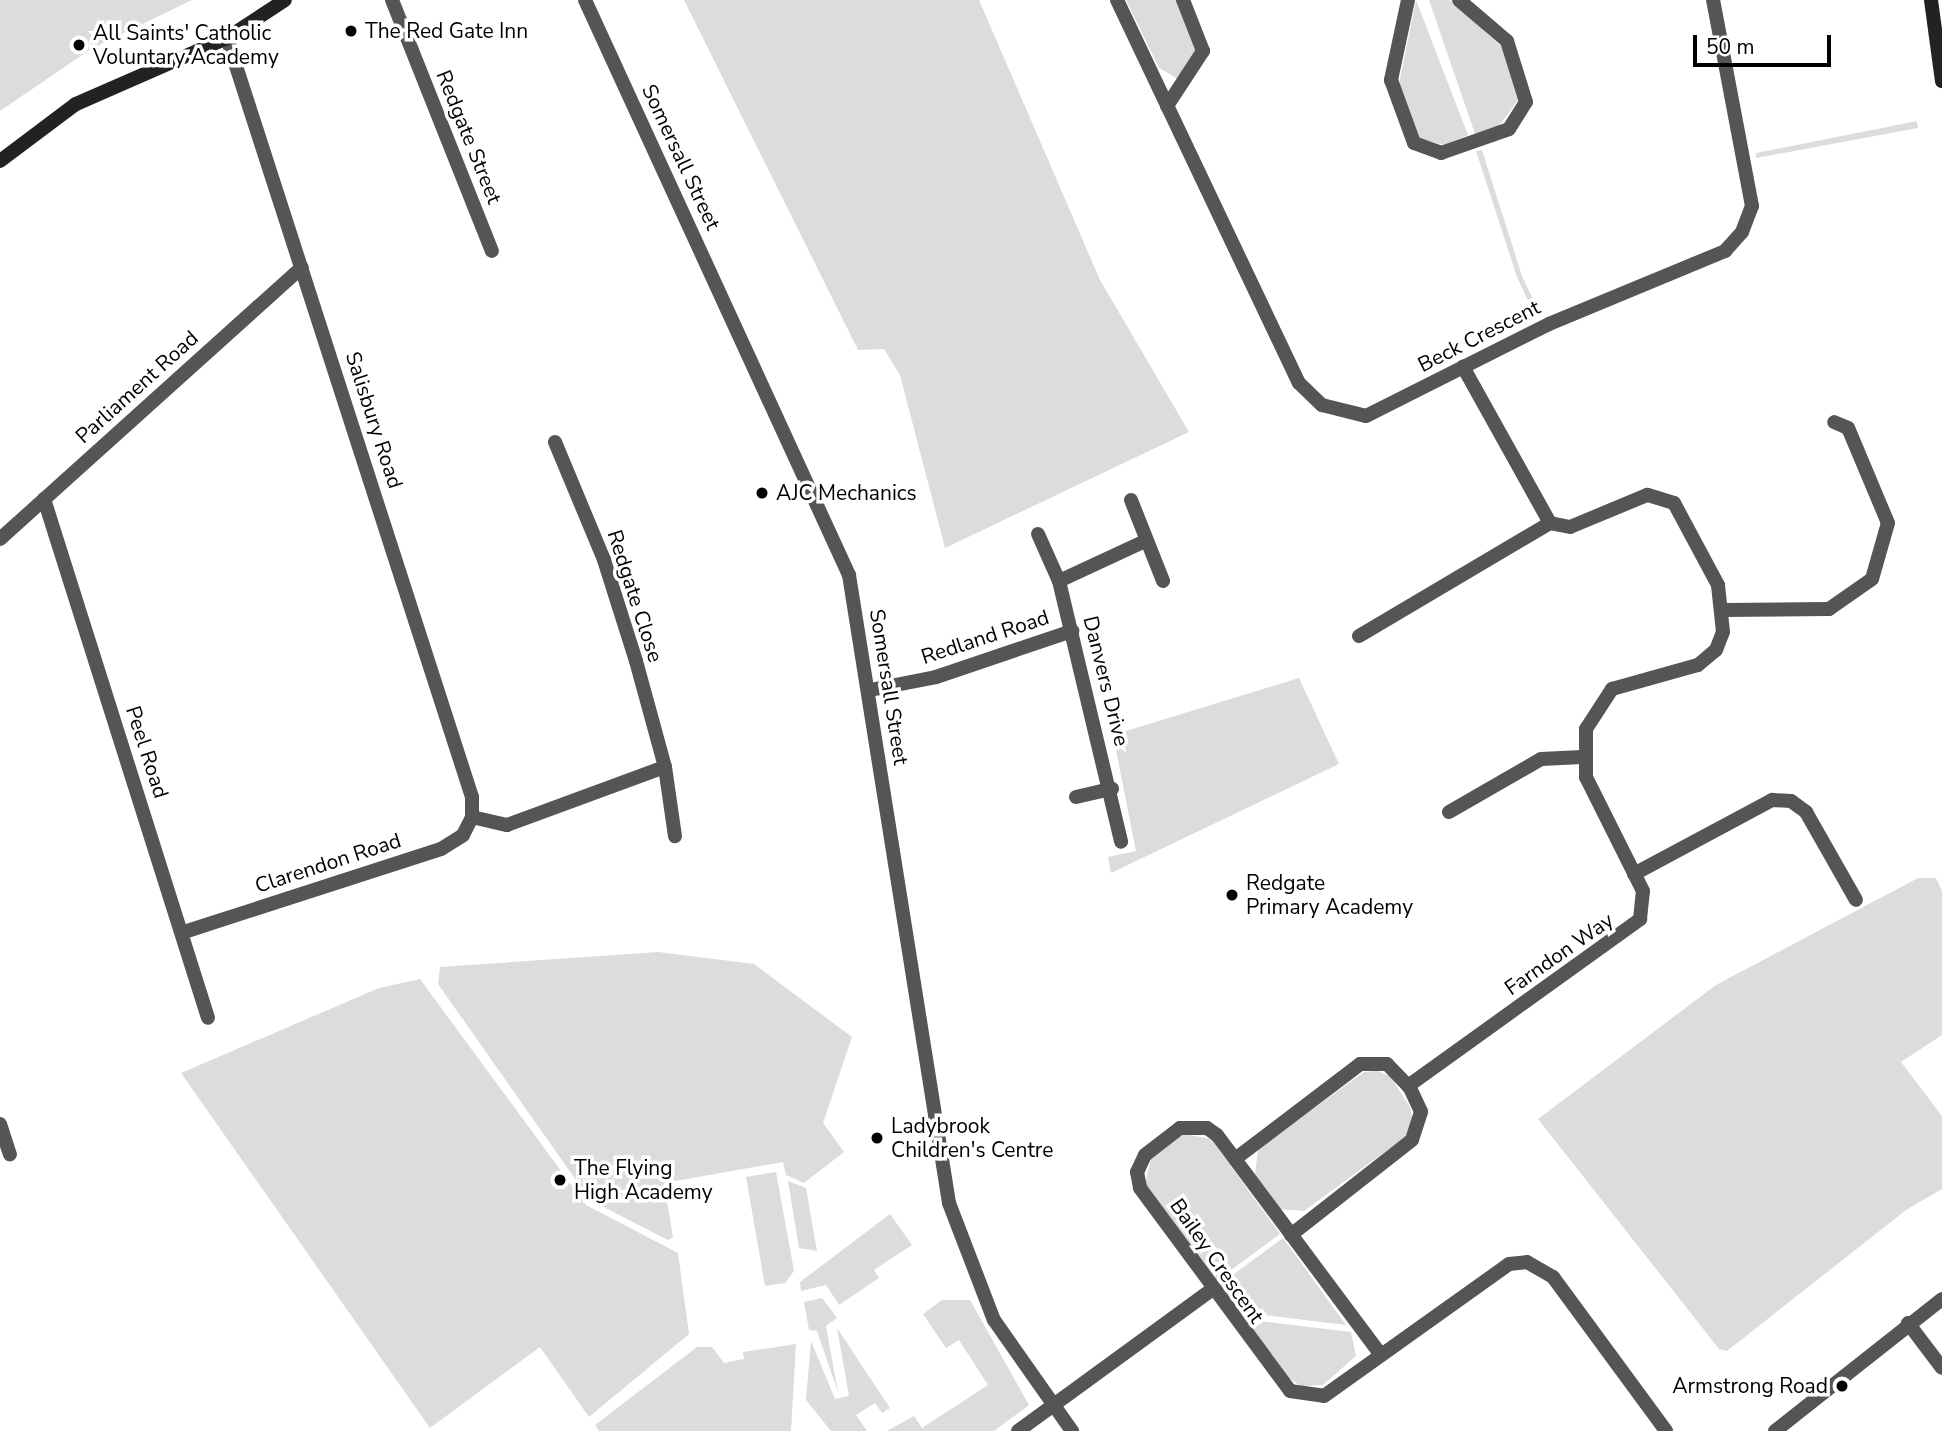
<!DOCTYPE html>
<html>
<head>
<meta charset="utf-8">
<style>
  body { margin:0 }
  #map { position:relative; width:1942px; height:1431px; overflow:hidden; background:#fff; font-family:"Nunito Sans",sans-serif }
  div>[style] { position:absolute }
  .green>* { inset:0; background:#dcdcdc }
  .street>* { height:14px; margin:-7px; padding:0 7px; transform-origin:7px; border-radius:7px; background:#555 }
  .secondary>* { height:14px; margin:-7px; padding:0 7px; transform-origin:7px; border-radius:7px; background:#222 }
  .dots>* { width:19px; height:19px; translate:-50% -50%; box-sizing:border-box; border:4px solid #fff; border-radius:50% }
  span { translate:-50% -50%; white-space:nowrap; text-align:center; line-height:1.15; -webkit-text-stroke:7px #fff; paint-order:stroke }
  .poi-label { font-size:21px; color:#000 }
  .left { translate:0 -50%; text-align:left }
  .right { translate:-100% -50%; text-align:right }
  .street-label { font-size:21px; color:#000 }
  .scale { position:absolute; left:1693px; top:35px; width:138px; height:32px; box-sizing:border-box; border:4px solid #000; border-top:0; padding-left:9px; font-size:21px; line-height:24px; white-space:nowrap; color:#000; -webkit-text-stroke:5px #fff; paint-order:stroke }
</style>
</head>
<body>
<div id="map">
  <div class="green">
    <div style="clip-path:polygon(0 0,192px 0,91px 49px,0 111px)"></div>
    <div style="clip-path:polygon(684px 0,979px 0,1100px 280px,1189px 432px,945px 548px,900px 375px,884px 349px,858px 350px)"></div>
    <div style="clip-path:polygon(1126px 0,1177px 0,1196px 52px,1178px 79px,1159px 68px)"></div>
    <div style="clip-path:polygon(1416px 0,1468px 135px,1444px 145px,1421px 139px,1412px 128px,1399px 84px)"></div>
    <div style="clip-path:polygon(1429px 0,1450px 0,1502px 47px,1518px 100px,1499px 126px,1475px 134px)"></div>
    <div style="clip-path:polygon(1917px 121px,1918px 128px,1756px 158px,1756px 153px)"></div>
    <div style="clip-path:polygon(1482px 150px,1522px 276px,1534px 301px,1529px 303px,1517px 277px,1476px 151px)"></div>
    <div style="clip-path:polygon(1299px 678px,1339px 764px,1111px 873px,1108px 857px,1136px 851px,1113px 735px)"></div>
    <div style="clip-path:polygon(1918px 878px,1936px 878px,1942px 891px,1942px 1035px,1901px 1062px,1942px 1116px,1942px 1189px,1906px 1210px,1727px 1351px,1719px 1349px,1538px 1119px,1716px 985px)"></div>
    <div style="clip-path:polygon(658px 952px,754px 964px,852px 1037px,823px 1123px,844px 1152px,804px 1183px,786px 1175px,783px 1162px,664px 1183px,673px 1237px,668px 1240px,590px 1200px,438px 984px,440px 967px)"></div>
    <div style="clip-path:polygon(420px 979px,586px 1205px,678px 1253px,689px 1334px,589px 1417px,540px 1347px,430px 1428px,181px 1073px,379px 988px)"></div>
    <div style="clip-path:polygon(1377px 1071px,1390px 1076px,1410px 1107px,1413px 1121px,1405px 1137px,1304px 1211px,1280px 1209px,1255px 1175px,1258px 1149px,1364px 1072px)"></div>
    <div style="clip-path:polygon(1184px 1134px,1211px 1139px,1280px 1234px,1216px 1281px,1145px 1184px,1151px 1159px)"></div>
    <div style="clip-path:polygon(776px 1172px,794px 1271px,785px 1283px,765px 1286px,746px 1177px)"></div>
    <div style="clip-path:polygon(788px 1181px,806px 1188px,817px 1251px,799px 1248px)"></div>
    <div style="clip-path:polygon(890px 1214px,912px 1245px,874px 1270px,879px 1278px,839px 1305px,826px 1285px,801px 1291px,800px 1282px)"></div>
    <div style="clip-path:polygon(1283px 1238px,1346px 1325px,1238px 1312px,1219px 1285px)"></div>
    <div style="clip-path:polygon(822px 1298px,837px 1318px,826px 1326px,838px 1392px,817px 1331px,809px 1330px,804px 1302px)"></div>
    <div style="clip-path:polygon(942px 1300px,970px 1300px,1029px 1405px,994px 1431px,887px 1431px,914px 1416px,922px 1428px,988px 1385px,959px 1340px,946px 1348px,923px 1314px)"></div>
    <div style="clip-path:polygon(1243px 1319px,1351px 1332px,1356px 1356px,1323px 1385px,1301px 1386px,1285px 1376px)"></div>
    <div style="clip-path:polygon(837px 1328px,890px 1408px,882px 1413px,875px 1403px,856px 1415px,867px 1431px,831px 1431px,806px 1400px,811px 1341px,835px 1399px,849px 1396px)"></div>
    <div style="clip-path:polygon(796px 1344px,791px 1431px,599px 1431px,595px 1425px,697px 1347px,712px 1347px,724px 1363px,744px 1359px,743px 1352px)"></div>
  </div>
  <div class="street">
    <div style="left:392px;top:0;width:270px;rotate:68.3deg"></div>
    <div style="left:585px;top:0;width:633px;rotate:65.34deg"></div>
    <div style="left:849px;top:575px;width:636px;rotate:80.95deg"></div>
    <div style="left:949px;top:1203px;width:125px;rotate:69deg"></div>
    <div style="left:994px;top:1320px;width:136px;rotate:54.9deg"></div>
    <div style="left:1117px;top:0;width:424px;rotate:64.6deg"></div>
    <div style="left:1299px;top:383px;width:32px;rotate:44deg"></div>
    <div style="left:1322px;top:405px;width:45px;rotate:14deg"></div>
    <div style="left:1366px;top:416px;width:205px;rotate:-26.7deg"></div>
    <div style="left:1549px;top:324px;width:191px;rotate:-22.5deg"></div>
    <div style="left:1725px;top:251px;width:25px;rotate:-48deg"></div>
    <div style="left:1742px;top:232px;width:28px;rotate:-69deg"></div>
    <div style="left:1752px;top:206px;width:210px;rotate:-100.7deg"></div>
    <div style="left:1408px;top:0;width:82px;rotate:102deg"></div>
    <div style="left:1391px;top:80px;width:67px;rotate:69.9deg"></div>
    <div style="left:1414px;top:143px;width:29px;rotate:20deg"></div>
    <div style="left:1441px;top:153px;width:72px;rotate:-19.4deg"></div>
    <div style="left:1509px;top:129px;width:32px;rotate:-58deg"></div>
    <div style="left:1526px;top:102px;width:64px;rotate:-107.3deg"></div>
    <div style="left:1507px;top:41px;width:63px;rotate:-139.5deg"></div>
    <div style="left:1167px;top:106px;width:66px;rotate:-56.8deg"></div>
    <div style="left:1203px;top:51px;width:55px;rotate:-111.4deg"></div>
    <div style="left:555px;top:442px;width:128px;rotate:67.4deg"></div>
    <div style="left:604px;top:560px;width:106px;rotate:72.4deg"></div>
    <div style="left:636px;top:661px;width:110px;rotate:74.7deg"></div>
    <div style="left:665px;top:767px;width:70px;rotate:81.8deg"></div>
    <div style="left:44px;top:499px;width:544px;rotate:72.46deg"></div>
    <div style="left:1131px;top:500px;width:87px;rotate:68.4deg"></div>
    <div style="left:1038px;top:534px;width:51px;rotate:65.9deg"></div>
    <div style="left:1059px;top:581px;width:268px;rotate:76.6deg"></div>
    <div style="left:0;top:539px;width:406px;rotate:-42deg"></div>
    <div style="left:1059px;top:581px;width:95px;rotate:-24.9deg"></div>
    <div style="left:1724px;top:610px;width:105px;rotate:-0.5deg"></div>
    <div style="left:1829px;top:609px;width:52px;rotate:-34.9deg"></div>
    <div style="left:1872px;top:579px;width:58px;rotate:-74.1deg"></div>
    <div style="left:1888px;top:523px;width:103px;rotate:-112.8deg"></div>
    <div style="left:1848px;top:428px;width:15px;rotate:-157deg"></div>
    <div style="left:1359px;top:636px;width:222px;rotate:-30.6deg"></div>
    <div style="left:870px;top:690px;width:67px;rotate:-11.1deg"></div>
    <div style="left:936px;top:677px;width:144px;rotate:-18.7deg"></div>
    <div style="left:1076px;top:797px;width:37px;rotate:-13deg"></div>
    <div style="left:1449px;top:812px;width:106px;rotate:-29.9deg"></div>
    <div style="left:1541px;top:759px;width:41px;rotate:-2.8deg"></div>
    <div style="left:472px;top:817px;width:36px;rotate:13deg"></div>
    <div style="left:507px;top:825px;width:168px;rotate:-20.2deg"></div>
    <div style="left:1634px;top:874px;width:157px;rotate:-28.2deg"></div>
    <div style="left:1772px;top:800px;width:19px;rotate:3deg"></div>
    <div style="left:1791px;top:801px;width:19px;rotate:36deg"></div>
    <div style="left:1806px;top:812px;width:101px;rotate:60.4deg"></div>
    <div style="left:184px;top:932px;width:270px;rotate:-17.9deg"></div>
    <div style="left:441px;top:849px;width:26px;rotate:-32deg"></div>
    <div style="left:463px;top:835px;width:20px;rotate:-63deg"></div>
    <div style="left:472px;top:817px;width:20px;rotate:-90deg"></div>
    <div style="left:472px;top:797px;width:798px;rotate:-107.89deg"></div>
    <div style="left:1408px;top:1086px;width:286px;rotate:-35.7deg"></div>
    <div style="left:1640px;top:919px;width:28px;rotate:-84deg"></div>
    <div style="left:1643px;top:891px;width:127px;rotate:-116.6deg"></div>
    <div style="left:1586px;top:777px;width:48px;rotate:-90deg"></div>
    <div style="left:1586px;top:729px;width:48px;rotate:-57deg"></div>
    <div style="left:1612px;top:689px;width:89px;rotate:-15.6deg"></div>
    <div style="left:1698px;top:665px;width:23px;rotate:-40deg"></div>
    <div style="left:1716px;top:650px;width:19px;rotate:-69deg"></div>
    <div style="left:1723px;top:632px;width:47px;rotate:-96.1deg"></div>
    <div style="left:1718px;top:585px;width:93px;rotate:-118.2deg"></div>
    <div style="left:1674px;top:503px;width:28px;rotate:-163deg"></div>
    <div style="left:1647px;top:495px;width:83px;rotate:157.4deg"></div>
    <div style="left:1570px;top:527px;width:20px;rotate:-169deg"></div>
    <div style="left:1550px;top:523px;width:179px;rotate:-119.1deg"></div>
    <div style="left:0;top:1124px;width:32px;rotate:72deg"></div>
    <div style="left:1235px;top:1159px;width:157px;rotate:-37.2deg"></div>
    <div style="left:1360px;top:1064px;width:27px"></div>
    <div style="left:1387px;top:1064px;width:33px;rotate:46deg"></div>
    <div style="left:1410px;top:1088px;width:26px;rotate:65deg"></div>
    <div style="left:1421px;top:1112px;width:29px;rotate:108deg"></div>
    <div style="left:1412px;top:1140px;width:154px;rotate:141.9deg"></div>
    <div style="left:1908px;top:1323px;width:56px;rotate:52.9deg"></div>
    <div style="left:1381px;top:1355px;width:274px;rotate:-126.7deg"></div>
    <div style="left:1217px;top:1135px;width:12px;rotate:-145deg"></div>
    <div style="left:1207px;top:1128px;width:27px;rotate:180deg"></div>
    <div style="left:1180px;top:1128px;width:44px;rotate:142.4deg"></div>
    <div style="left:1145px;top:1155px;width:19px;rotate:115deg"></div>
    <div style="left:1137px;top:1172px;width:16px;rotate:79deg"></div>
    <div style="left:1140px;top:1188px;width:252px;rotate:53.5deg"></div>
    <div style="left:1290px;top:1391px;width:34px;rotate:8deg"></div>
    <div style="left:1324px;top:1396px;width:227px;rotate:-35.5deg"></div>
    <div style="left:1509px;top:1264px;width:18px;rotate:-6deg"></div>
    <div style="left:1527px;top:1262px;width:30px;rotate:30deg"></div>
    <div style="left:1553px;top:1277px;width:191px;rotate:53.7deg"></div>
    <div style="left:1018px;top:1431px;width:238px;rotate:-36.1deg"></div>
    <div style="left:1775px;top:1431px;width:213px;rotate:-38.3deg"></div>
  </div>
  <div class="secondary">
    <div style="left:1931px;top:0;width:82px;rotate:82.3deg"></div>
    <div style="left:0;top:161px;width:95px;rotate:-36.9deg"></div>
    <div style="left:76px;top:104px;width:165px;rotate:-23.6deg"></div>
    <div style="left:227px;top:38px;width:69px;rotate:-33.2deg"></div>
  </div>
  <div class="dots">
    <div style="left:351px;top:31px;background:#000"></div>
    <div style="left:79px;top:45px;background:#000"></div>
    <div style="left:762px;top:493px;background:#000"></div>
    <div style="left:1232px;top:895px;background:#000"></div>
    <div style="left:877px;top:1138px;background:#000"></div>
    <div style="left:560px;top:1180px;background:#000"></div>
    <div style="left:1842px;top:1386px;background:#000"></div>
  </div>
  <div class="poi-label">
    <span class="left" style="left:365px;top:31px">The Red Gate Inn</span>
    <span class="left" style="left:93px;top:45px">All Saints' Catholic<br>Voluntary Academy</span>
    <span class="left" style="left:776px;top:493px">AJC Mechanics</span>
    <span class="left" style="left:1246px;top:895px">Redgate<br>Primary Academy</span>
    <span class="left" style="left:891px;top:1138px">Ladybrook<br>Children's Centre</span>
    <span class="left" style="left:574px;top:1180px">The Flying<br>High Academy</span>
    <span class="right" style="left:1828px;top:1386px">Armstrong Road</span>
  </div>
  <div class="street-label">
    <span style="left:469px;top:137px;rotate:68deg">Redgate Street</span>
    <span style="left:681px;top:157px;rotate:65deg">Somersall Street</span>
    <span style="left:1479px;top:336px;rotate:-27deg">Beck Crescent</span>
    <span style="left:137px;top:387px;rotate:-42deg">Parliament Road</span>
    <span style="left:374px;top:420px;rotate:72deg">Salisbury Road</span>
    <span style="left:635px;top:596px;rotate:72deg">Redgate Close</span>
    <span style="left:985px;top:637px;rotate:-18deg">Redland Road</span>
    <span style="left:1106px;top:681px;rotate:76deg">Danvers Drive</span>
    <span style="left:889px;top:687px;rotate:81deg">Somersall Street</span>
    <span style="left:147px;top:752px;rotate:72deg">Peel Road</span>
    <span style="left:328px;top:863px;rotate:-18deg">Clarendon Road</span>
    <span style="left:1559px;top:954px;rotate:-35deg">Farndon Way</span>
    <span style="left:1217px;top:1261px;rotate:55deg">Bailey Crescent</span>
  </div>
  <div class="scale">50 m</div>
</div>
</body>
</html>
